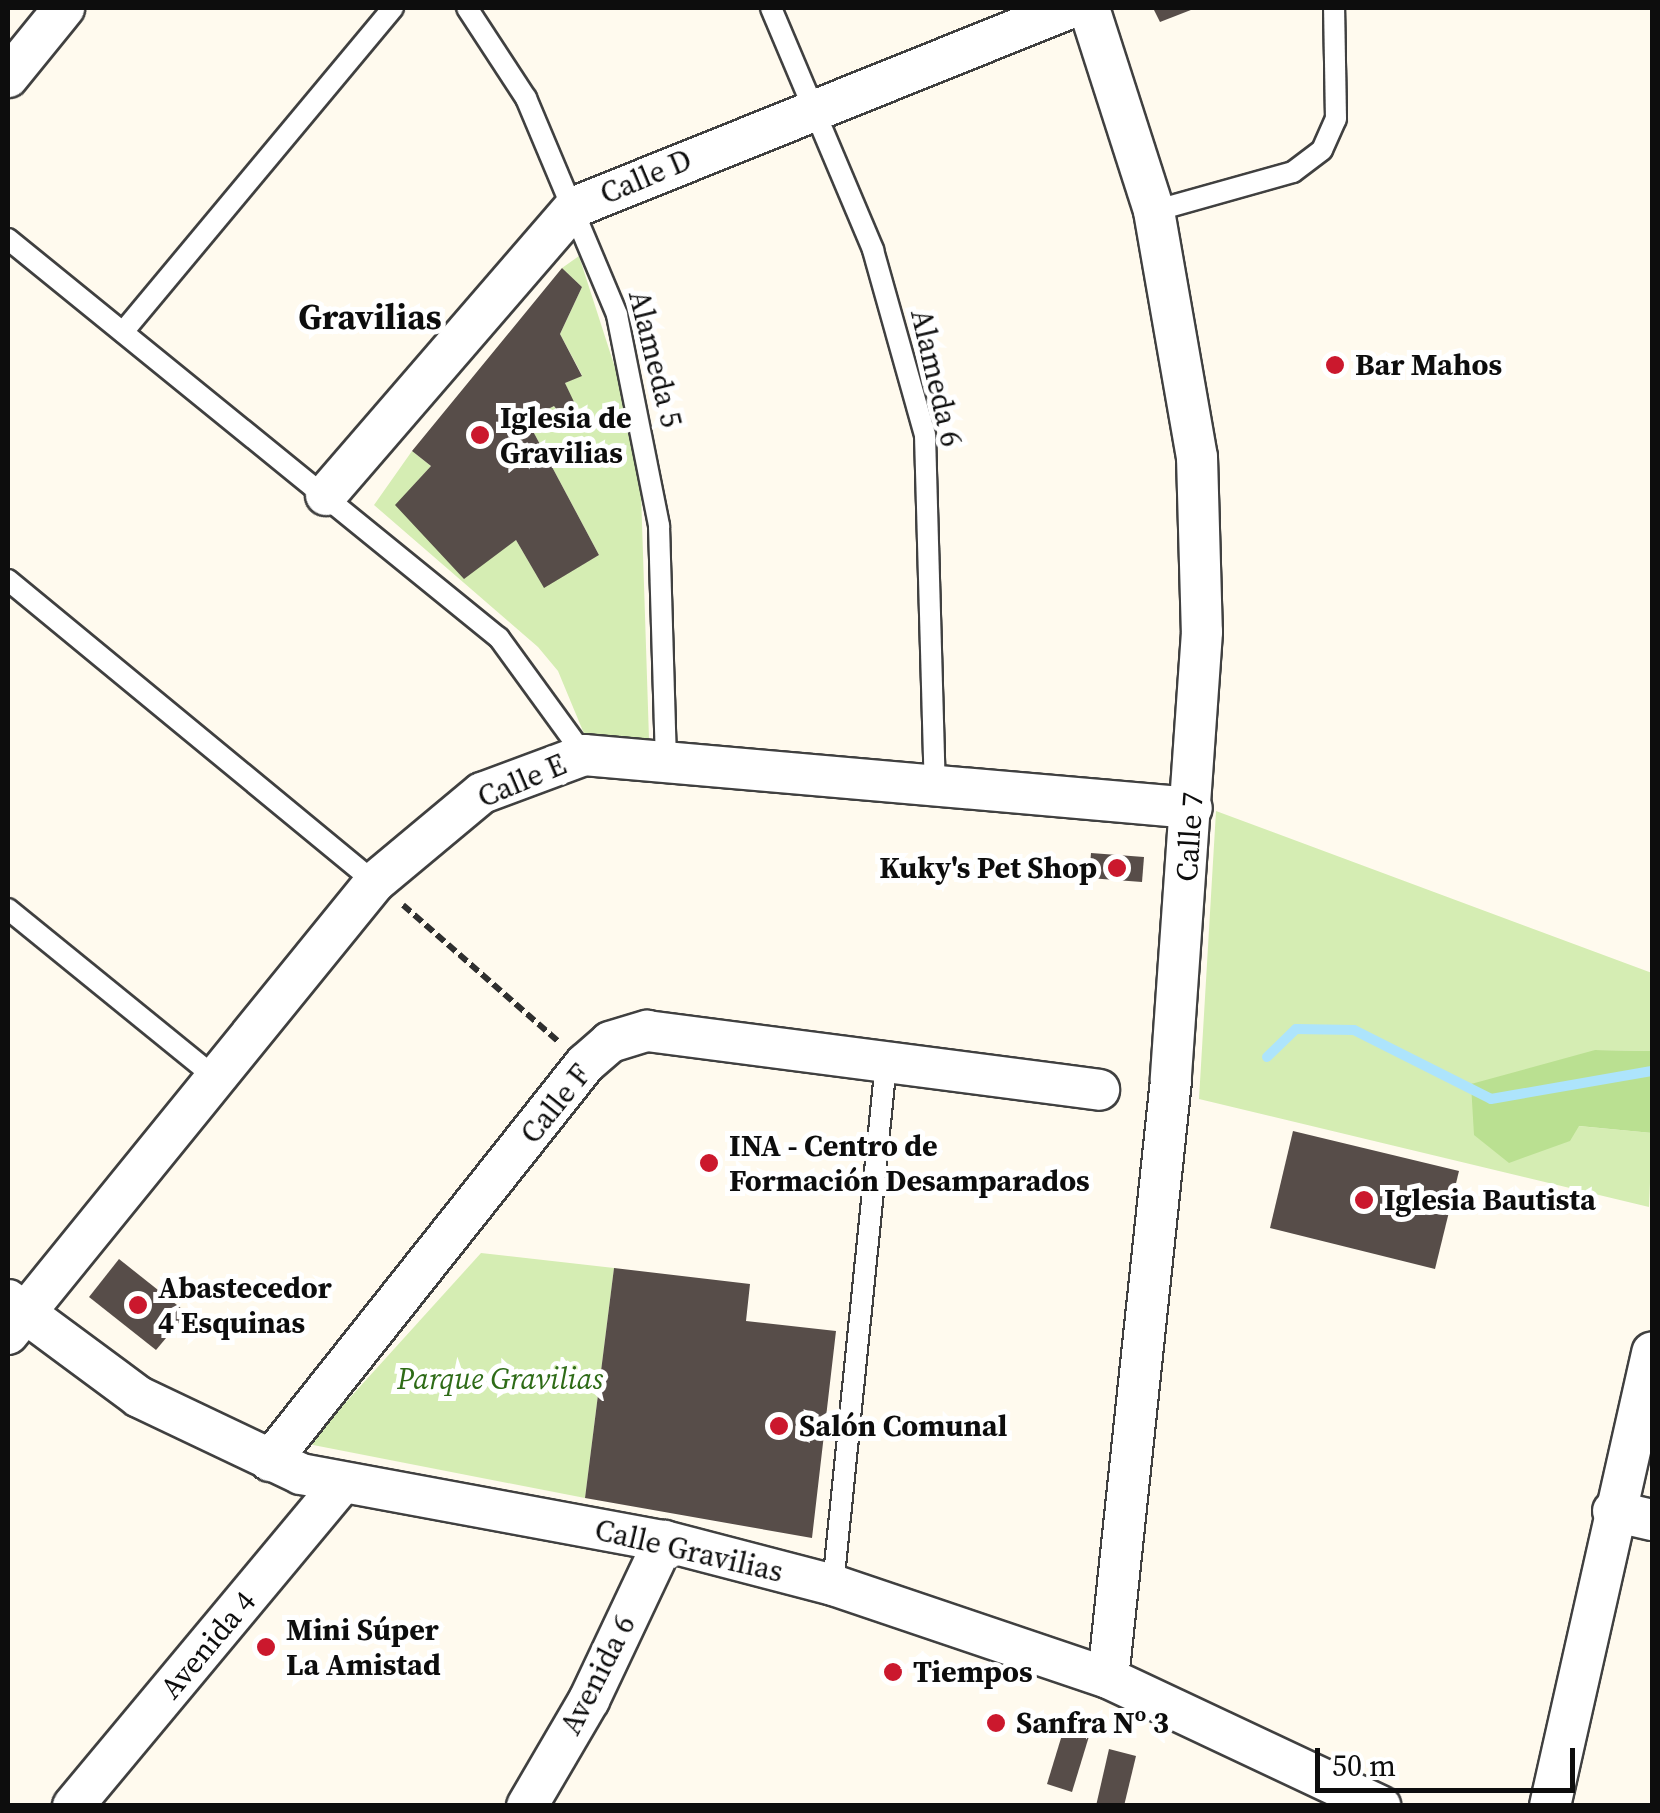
<!DOCTYPE html>
<html>
<head>
<meta charset="utf-8">
<style>
  body { margin:0 }
  #map { position:relative; width:1660px; height:1813px; overflow:hidden; background:#fffaee; font-family:"Source Serif 4",serif }
  div>[style] { position:absolute }
  .green>* { inset:0; background:#d5edb3 }
  .forest>* { inset:0; background:#bae091 }
  .stream>* { height:10px; margin:-5px; padding:0 5px; transform-origin:5px; border-radius:5px; background:#ade4fc }
  .building>* { inset:0; background:#574d49 }
  .path>* { height:6px; margin-top:-3px; transform-origin:0; background:repeating-linear-gradient(90deg,#2f2f2f 0 10px,transparent 0 15px) }
  .roads { filter:drop-shadow(2px 0 #404040) drop-shadow(-2px 0 #404040) drop-shadow(0 2px #404040) drop-shadow(0 -2px #404040) }
  .service>* { height:20px; margin:-10px; padding:0 10px; transform-origin:10px; border-radius:10px; background:#fff }
  .minor>* { height:40px; margin:-20px; padding:0 20px; transform-origin:20px; border-radius:20px; background:#fff }
  .dots>* { width:28px; height:28px; translate:-50% -50%; box-sizing:border-box; border:5px solid #fff; border-radius:50% }
  span { translate:-50% -50%; white-space:nowrap; text-align:center; line-height:1.15; -webkit-text-stroke:10px #fff; paint-order:stroke }
  .street-label { font-size:30px; color:#0d0d0d }
  .poi-label { font-size:30px; color:#0d0d0d; font-weight:700 }
  .left { translate:0 -50%; text-align:left }
  .right { translate:-100% -50%; text-align:right }
  .park-label { font-size:30px; color:#2e6b17; font-style:italic }
  .quarter-label { font-size:35px; color:#0d0d0d; font-weight:700 }
  .frame { position:absolute; inset:0; border:10px solid #0d0d0d; pointer-events:none }
  .scale { position:absolute; left:1315px; top:1748px; width:260px; height:45px; box-sizing:border-box; border:5px solid #0d0d0d; border-top:0; padding-left:12px; font-size:30px; line-height:35px; white-space:nowrap; color:#0d0d0d; -webkit-text-stroke:8px #fff; paint-order:stroke }
</style>
</head>
<body>
<div id="map">
  <div class="green">
    <div style="clip-path:polygon(579px 256px,619px 380px,641px 492px,649px 739px,585px 736px,558px 671px,538px 647px,374px 505px,412px 451px,431px 466px,396px 505px,516px 540px,544px 587px,599px 555px,527px 420px,554px 406px,561px 414px,574px 404px,565px 383px,582px 375px,560px 334px,582px 287px,562px 268px)"></div>
    <div style="clip-path:polygon(1216px 811px,1652px 973px,1652px 1051px,1595px 1050px,1578px 1126px,1652px 1133px,1649px 1207px,1199px 1099px)"></div>
    <div style="clip-path:polygon(481px 1253px,614px 1268px,585px 1498px,308px 1444px)"></div>
  </div>
  <div class="forest">
    <div style="clip-path:polygon(1595px 1050px,1652px 1051px,1652px 1133px,1579px 1126px,1570px 1141px,1509px 1163px,1474px 1135px,1471px 1084px)"></div>
  </div>
  <div class="stream">
    <div style="left:1267px;top:1057px;width:40px;rotate:-44deg"></div>
    <div style="left:1296px;top:1029px;width:58px;rotate:1deg"></div>
    <div style="left:1354px;top:1030px;width:153px;rotate:26.7deg"></div>
    <div style="left:1491px;top:1099px;width:163px;rotate:-9.9deg"></div>
  </div>
  <div class="building">
    <div style="clip-path:polygon(1153px 8px,1196px 8px,1160px 22px)"></div>
    <div style="clip-path:polygon(562px 268px,582px 287px,560px 334px,582px 376px,565px 383px,575px 404px,560px 414px,554px 406px,527px 420px,599px 555px,544px 588px,516px 540px,464px 579px,395px 505px,431px 466px,412px 451px)"></div>
    <div style="clip-path:polygon(1091px 853px,1144px 857px,1142px 882px,1089px 878px)"></div>
    <div style="clip-path:polygon(1293px 1131px,1459px 1171px,1435px 1269px,1270px 1228px)"></div>
    <div style="clip-path:polygon(119px 1259px,187px 1313px,156px 1350px,89px 1297px)"></div>
    <div style="clip-path:polygon(614px 1268px,750px 1284px,746px 1321px,836px 1331px,812px 1538px,585px 1498px)"></div>
    <div style="clip-path:polygon(1065px 1725px,1090px 1733px,1072px 1792px,1047px 1784px)"></div>
    <div style="clip-path:polygon(1109px 1749px,1136px 1756px,1124px 1806px,1096px 1806px)"></div>
  </div>
  <div class="path">
    <div style="left:403px;top:905px;width:208px;rotate:41.3deg"></div>
  </div>
  <div class="roads">
    <div class="service">
      <div style="left:467px;top:8px;width:108px;rotate:56.8deg"></div>
      <div style="left:526px;top:98px;width:235px;rotate:67.2deg"></div>
      <div style="left:617px;top:315px;width:215px;rotate:78.7deg"></div>
      <div style="left:659px;top:526px;width:232px;rotate:88.3deg"></div>
      <div style="left:771px;top:8px;width:263px;rotate:67.1deg"></div>
      <div style="left:873px;top:250px;width:192px;rotate:74.3deg"></div>
      <div style="left:925px;top:435px;width:349px;rotate:88.4deg"></div>
      <div style="left:1154px;top:211px;width:144px;rotate:-15.7deg"></div>
      <div style="left:1293px;top:172px;width:36px;rotate:-37deg"></div>
      <div style="left:1322px;top:150px;width:34px;rotate:-66deg"></div>
      <div style="left:1336px;top:119px;width:111px;rotate:-91deg"></div>
      <div style="left:8px;top:239px;width:633px;rotate:39.1deg"></div>
      <div style="left:499px;top:638px;width:145px;rotate:54deg"></div>
      <div style="left:123px;top:332px;width:422px;rotate:-50.2deg"></div>
      <div style="left:8px;top:580px;width:475px;rotate:39.5deg"></div>
      <div style="left:8px;top:909px;width:267px;rotate:39.1deg"></div>
      <div style="left:833px;top:1585px;width:525px;rotate:-84.2deg"></div>
    </div>
    <div class="minor">
      <div style="left:1089px;top:8px;width:213px;rotate:72.2deg"></div>
      <div style="left:1154px;top:211px;width:250px;rotate:80.1deg"></div>
      <div style="left:1197px;top:457px;width:175px;rotate:88.4deg"></div>
      <div style="left:1202px;top:632px;width:449px;rotate:94deg"></div>
      <div style="left:1171px;top:1080px;width:601px;rotate:96.01deg"></div>
      <div style="left:8px;top:77px;width:89px;rotate:-50.9deg"></div>
      <div style="left:326px;top:495px;width:381px;rotate:-49.2deg"></div>
      <div style="left:575px;top:207px;width:534px;rotate:-21.9deg"></div>
      <div style="left:8px;top:1300px;width:163px;rotate:36.5deg"></div>
      <div style="left:139px;top:1397px;width:179px;rotate:25.4deg"></div>
      <div style="left:301px;top:1474px;width:369px;rotate:10.5deg"></div>
      <div style="left:664px;top:1541px;width:175px;rotate:14.6deg"></div>
      <div style="left:833px;top:1585px;width:290px;rotate:18.7deg"></div>
      <div style="left:1108px;top:1678px;width:301px;rotate:25.2deg"></div>
      <div style="left:8px;top:1334px;width:582px;rotate:-50.93deg"></div>
      <div style="left:375px;top:882px;width:139px;rotate:-39.8deg"></div>
      <div style="left:482px;top:793px;width:109px;rotate:-20.4deg"></div>
      <div style="left:584px;top:755px;width:610px;rotate:4.98deg"></div>
      <div style="left:270px;top:1461px;width:507px;rotate:-51.57deg"></div>
      <div style="left:585px;top:1064px;width:33px;rotate:-41deg"></div>
      <div style="left:610px;top:1042px;width:39px;rotate:-17deg"></div>
      <div style="left:647px;top:1031px;width:456px;rotate:7.4deg"></div>
      <div style="left:1613px;top:1511px;width:40px;rotate:13deg"></div>
      <div style="left:73px;top:1806px;width:419px;rotate:-50.2deg"></div>
      <div style="left:527px;top:1806px;width:123px;rotate:-59.7deg"></div>
      <div style="left:589px;top:1700px;width:176px;rotate:-64.7deg"></div>
      <div style="left:1550px;top:1806px;width:465px;rotate:-77.3deg"></div>
    </div>
  </div>
  <div class="dots">
    <div style="left:1335px;top:365px;background:#cb182d"></div>
    <div style="left:480px;top:435px;background:#cb182d"></div>
    <div style="left:1117px;top:868px;background:#cb182d"></div>
    <div style="left:709px;top:1163px;background:#cb182d"></div>
    <div style="left:1364px;top:1200px;background:#cb182d"></div>
    <div style="left:138px;top:1305px;background:#cb182d"></div>
    <div style="left:779px;top:1426px;background:#cb182d"></div>
    <div style="left:266px;top:1647px;background:#cb182d"></div>
    <div style="left:893px;top:1672px;background:#cb182d"></div>
    <div style="left:996px;top:1723px;background:#cb182d"></div>
  </div>
  <div class="street-label">
    <span style="left:646px;top:177px;rotate:-23deg">Calle D</span>
    <span style="left:655px;top:359px;rotate:76deg">Alameda 5</span>
    <span style="left:936px;top:378px;rotate:77deg">Alameda 6</span>
    <span style="left:522px;top:781px;rotate:-23deg">Calle E</span>
    <span style="left:1190px;top:837px;rotate:-86deg">Calle 7</span>
    <span style="left:556px;top:1104px;rotate:-51deg">Calle F</span>
    <span style="left:689px;top:1551px;rotate:13deg">Calle Gravilias</span>
    <span style="left:208px;top:1645px;rotate:-50deg">Avenida 4</span>
    <span style="left:598px;top:1675px;rotate:-63deg">Avenida 6</span>
  </div>
  <div class="poi-label">
    <span class="left" style="left:1355px;top:365px">Bar Mahos</span>
    <span class="left" style="left:500px;top:435px">Iglesia de<br>Gravilias</span>
    <span class="right" style="left:1097px;top:868px">Kuky's Pet Shop</span>
    <span class="left" style="left:729px;top:1163px">INA - Centro de<br>Formación Desamparados</span>
    <span class="left" style="left:1384px;top:1200px">Iglesia Bautista</span>
    <span class="left" style="left:158px;top:1305px">Abastecedor<br>4 Esquinas</span>
    <span class="left" style="left:799px;top:1426px">Salón Comunal</span>
    <span class="left" style="left:286px;top:1647px">Mini Súper<br>La Amistad</span>
    <span class="left" style="left:913px;top:1672px">Tiempos</span>
    <span class="left" style="left:1016px;top:1723px">Sanfra Nº 3</span>
  </div>
  <div class="park-label">
    <span style="left:500px;top:1379px">Parque Gravilias</span>
  </div>
  <div class="quarter-label">
    <span style="left:370px;top:317px">Gravilias</span>
  </div>
  <div class="frame"></div>
  <div class="scale">50 m</div>
</div>
</body>
</html>
